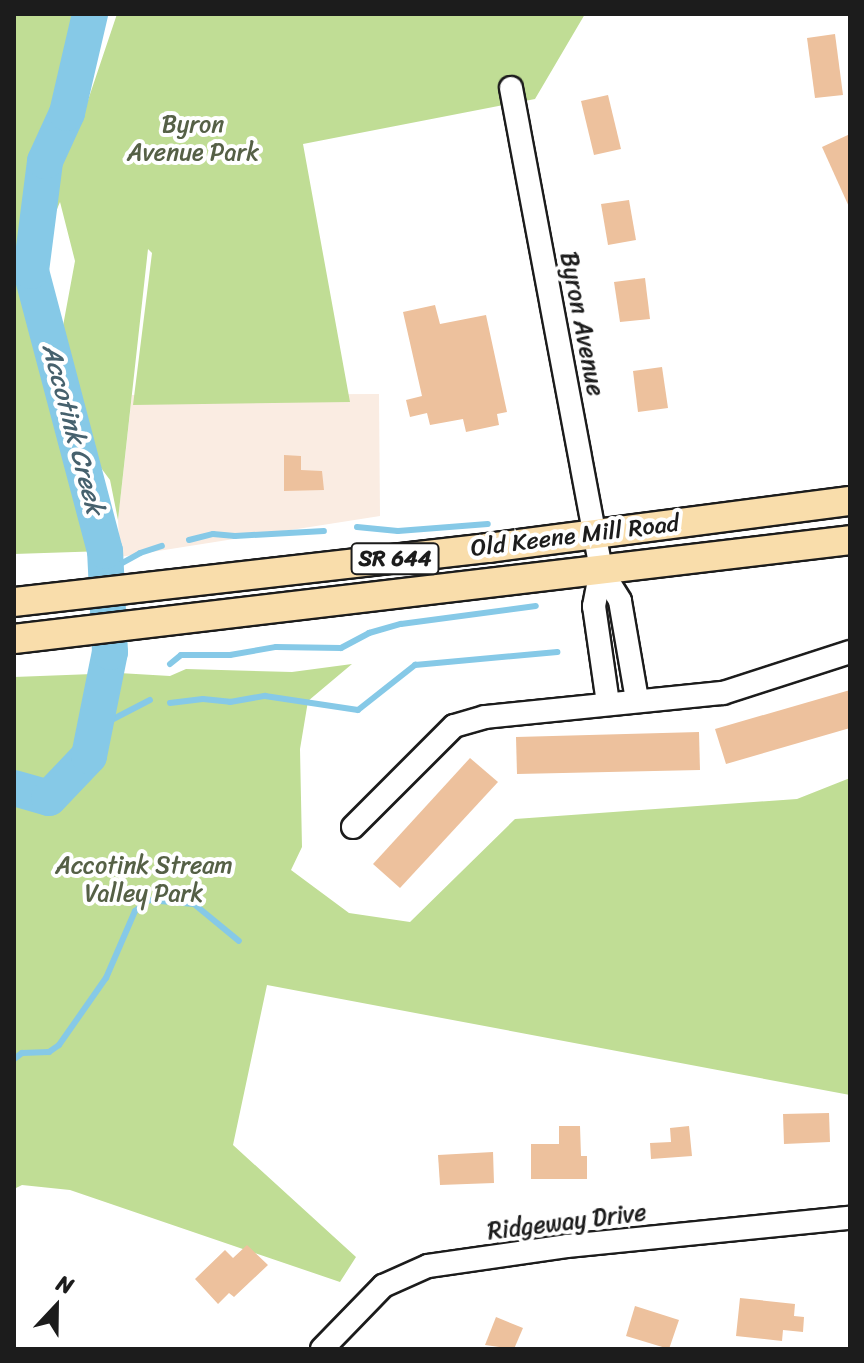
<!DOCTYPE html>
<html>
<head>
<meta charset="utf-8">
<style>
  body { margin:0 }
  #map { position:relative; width:864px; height:1363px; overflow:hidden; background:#fff; font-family:Sriracha,sans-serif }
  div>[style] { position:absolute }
  .built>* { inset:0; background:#faece2 }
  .green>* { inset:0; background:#c0dd95 }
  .stream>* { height:6px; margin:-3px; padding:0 3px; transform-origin:3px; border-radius:3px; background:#86c9e7 }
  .river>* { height:36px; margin:-18px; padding:0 18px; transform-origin:18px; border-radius:18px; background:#86c9e7 }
  .building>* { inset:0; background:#edc19d }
  .roads { filter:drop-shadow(2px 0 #1c1c1c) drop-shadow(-2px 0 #1c1c1c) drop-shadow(0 2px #1c1c1c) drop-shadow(0 -2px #1c1c1c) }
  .minor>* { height:22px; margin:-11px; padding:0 11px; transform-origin:11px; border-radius:11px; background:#fff }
  .major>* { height:28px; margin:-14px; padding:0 14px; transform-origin:14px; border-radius:14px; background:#f9ddab }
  span { translate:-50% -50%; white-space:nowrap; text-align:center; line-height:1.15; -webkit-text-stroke:8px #fff; paint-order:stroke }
  .shield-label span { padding:2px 6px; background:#fff; border:2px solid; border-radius:6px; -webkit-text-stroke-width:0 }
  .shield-label { font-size:22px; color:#1c1c1c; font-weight:700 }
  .park-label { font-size:24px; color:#556046 }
  .street-label { font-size:24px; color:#1c1c1c }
  .water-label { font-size:26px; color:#46616d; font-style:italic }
  .frame { position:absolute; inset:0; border:16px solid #1c1c1c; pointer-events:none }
  .north { position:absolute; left:16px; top:1267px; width:80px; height:80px; -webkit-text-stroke:6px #fff; paint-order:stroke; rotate:22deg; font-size:22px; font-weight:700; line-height:32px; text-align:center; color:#1c1c1c }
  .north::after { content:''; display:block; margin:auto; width:28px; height:36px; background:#1c1c1c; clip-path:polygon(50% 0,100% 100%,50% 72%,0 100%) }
</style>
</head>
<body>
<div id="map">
  <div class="built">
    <div style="clip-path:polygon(379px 394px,380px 516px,120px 557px,118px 520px,132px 395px)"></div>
  </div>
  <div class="green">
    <div style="clip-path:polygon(evenodd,14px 14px,106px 14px,86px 84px,82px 118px,117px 14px,585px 14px,535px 99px,303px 144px,350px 402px,133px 405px,152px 253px,148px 249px,118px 520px,110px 480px,81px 441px,105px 551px,14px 554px,14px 14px,60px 202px,75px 261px,53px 380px,31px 271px,60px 202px)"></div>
    <div style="clip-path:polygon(352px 664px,308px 701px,300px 749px,302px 847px,291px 870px,349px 913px,410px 922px,515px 819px,797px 799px,850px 778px,850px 1095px,267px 985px,233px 1145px,356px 1257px,340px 1282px,70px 1190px,22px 1185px,14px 1189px,14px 677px,119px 673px,170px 676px,186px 669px,292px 672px)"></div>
  </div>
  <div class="stream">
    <div style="left:357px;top:527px;width:41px;rotate:5.6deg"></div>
    <div style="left:398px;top:531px;width:90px;rotate:-4.4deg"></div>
    <div style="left:189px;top:540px;width:25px;rotate:-14deg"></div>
    <div style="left:213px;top:534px;width:22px;rotate:5deg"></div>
    <div style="left:235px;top:536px;width:89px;rotate:-3.2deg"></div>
    <div style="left:106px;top:572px;width:39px;rotate:-29deg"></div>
    <div style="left:140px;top:553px;width:23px;rotate:-18deg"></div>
    <div style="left:170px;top:664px;width:14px;rotate:-39deg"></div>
    <div style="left:181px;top:655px;width:49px"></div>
    <div style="left:230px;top:655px;width:47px;rotate:-9.9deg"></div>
    <div style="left:276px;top:647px;width:65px;rotate:0.9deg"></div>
    <div style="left:341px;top:648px;width:32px;rotate:-28deg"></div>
    <div style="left:369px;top:633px;width:33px;rotate:-16deg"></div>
    <div style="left:401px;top:624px;width:136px;rotate:-7.6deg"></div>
    <div style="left:170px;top:703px;width:33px;rotate:-7deg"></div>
    <div style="left:203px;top:699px;width:27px;rotate:6deg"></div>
    <div style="left:230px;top:702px;width:36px;rotate:-10deg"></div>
    <div style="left:265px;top:696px;width:94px;rotate:8.6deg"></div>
    <div style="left:358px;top:710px;width:73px;rotate:-38.3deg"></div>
    <div style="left:415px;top:665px;width:143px;rotate:-5.2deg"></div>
    <div style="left:94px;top:729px;width:63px;rotate:-27.4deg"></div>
    <div style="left:14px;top:1059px;width:10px;rotate:-37deg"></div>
    <div style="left:22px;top:1053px;width:27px;rotate:-2deg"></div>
    <div style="left:49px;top:1052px;width:12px;rotate:-35deg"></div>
    <div style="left:59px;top:1045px;width:82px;rotate:-55deg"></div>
    <div style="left:106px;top:978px;width:73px;rotate:-66.6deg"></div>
    <div style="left:135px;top:911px;width:18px;rotate:-38deg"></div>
    <div style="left:149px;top:900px;width:45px;rotate:5.1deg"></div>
    <div style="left:194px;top:904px;width:58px;rotate:39.4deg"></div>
  </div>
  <div class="river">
    <div style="left:14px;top:788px;width:36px;rotate:16deg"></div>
    <div style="left:49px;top:798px;width:58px;rotate:-46.4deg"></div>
    <div style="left:89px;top:756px;width:106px;rotate:-78.6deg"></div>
    <div style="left:110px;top:652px;width:101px;rotate:-92.8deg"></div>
    <div style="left:105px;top:551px;width:290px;rotate:-104.8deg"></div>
    <div style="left:31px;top:271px;width:111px;rotate:-82.7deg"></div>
    <div style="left:45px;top:161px;width:53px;rotate:-65.4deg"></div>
    <div style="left:67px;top:113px;width:102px;rotate:-76.9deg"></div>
  </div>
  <div class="building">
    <div style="clip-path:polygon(835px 34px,843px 95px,815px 98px,807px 38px)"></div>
    <div style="clip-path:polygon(608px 95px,621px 149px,594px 155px,581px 101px)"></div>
    <div style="clip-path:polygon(850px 134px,850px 209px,822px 147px)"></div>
    <div style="clip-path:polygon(629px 200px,636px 240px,608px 245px,601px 204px)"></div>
    <div style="clip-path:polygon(645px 278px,650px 319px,620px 322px,614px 282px)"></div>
    <div style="clip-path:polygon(435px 305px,440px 324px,486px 315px,507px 412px,497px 414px,499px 425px,466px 432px,463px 419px,430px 425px,427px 413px,410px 417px,406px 400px,422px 396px,403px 312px)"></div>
    <div style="clip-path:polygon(662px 367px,668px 408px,638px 412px,633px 371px)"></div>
    <div style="clip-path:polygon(284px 455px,301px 456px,301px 470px,322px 471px,324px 490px,284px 491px)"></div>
    <div style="clip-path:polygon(850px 690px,850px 728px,726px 764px,715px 729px)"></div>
    <div style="clip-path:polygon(699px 732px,700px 770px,517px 774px,516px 737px)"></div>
    <div style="clip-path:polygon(470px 758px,498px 782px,400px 888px,373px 864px)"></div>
    <div style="clip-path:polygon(829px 1113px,830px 1142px,784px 1144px,783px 1114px)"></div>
    <div style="clip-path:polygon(559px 1126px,580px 1126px,581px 1156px,587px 1156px,587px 1179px,531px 1179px,531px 1144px,559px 1144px)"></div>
    <div style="clip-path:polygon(689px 1126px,692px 1156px,651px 1159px,650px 1143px,671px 1142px,670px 1128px)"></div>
    <div style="clip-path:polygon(493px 1152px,494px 1183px,440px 1185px,438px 1155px)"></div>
    <div style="clip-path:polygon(247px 1245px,268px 1265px,234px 1297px,229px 1293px,218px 1304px,195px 1279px,225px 1250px,233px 1258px)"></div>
    <div style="clip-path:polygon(740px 1298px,795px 1304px,794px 1316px,804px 1317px,803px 1332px,783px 1330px,782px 1341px,736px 1336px)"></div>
    <div style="clip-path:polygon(635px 1306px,679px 1320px,669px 1349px,626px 1336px)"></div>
    <div style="clip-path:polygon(496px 1317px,523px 1328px,514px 1349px,485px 1345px)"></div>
  </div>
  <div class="roads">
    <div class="minor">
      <div style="left:511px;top:88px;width:490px;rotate:79.4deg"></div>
      <div style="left:601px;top:570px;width:36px;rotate:58deg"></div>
      <div style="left:620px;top:601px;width:99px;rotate:80.2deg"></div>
      <div style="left:601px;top:570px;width:37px;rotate:101deg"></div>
      <div style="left:594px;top:606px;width:98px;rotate:81.8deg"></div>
      <div style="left:353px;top:827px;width:143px;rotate:-45deg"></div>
      <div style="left:454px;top:726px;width:32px;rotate:-16deg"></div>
      <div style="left:485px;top:717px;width:239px;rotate:-5.8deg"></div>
      <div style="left:723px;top:693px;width:133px;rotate:-17.9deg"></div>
      <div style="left:322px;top:1349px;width:88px;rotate:-45.9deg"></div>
      <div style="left:383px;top:1286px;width:49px;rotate:-24deg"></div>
      <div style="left:428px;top:1266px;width:140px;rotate:-8.2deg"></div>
      <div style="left:567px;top:1246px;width:284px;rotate:-5.7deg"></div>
    </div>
    <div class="major">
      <div style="left:14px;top:602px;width:477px;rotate:-6.5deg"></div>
      <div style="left:488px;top:548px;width:365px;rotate:-7.4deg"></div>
      <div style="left:14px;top:639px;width:842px;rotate:-6.75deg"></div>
    </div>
  </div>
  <div class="shield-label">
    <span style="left:395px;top:559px">SR 644</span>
  </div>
  <div class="park-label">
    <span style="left:193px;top:139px">Byron<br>Avenue Park</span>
    <span style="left:144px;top:880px">Accotink Stream<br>Valley Park</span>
  </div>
  <div class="street-label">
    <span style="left:582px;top:324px;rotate:79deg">Byron Avenue</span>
    <span style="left:575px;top:536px;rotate:-7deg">Old Keene Mill Road</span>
    <span style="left:567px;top:1222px;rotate:-7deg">Ridgeway Drive</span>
  </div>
  <div class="water-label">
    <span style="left:73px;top:429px;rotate:75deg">Accotink Creek</span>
  </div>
  <div class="frame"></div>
  <div class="north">N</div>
</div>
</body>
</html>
